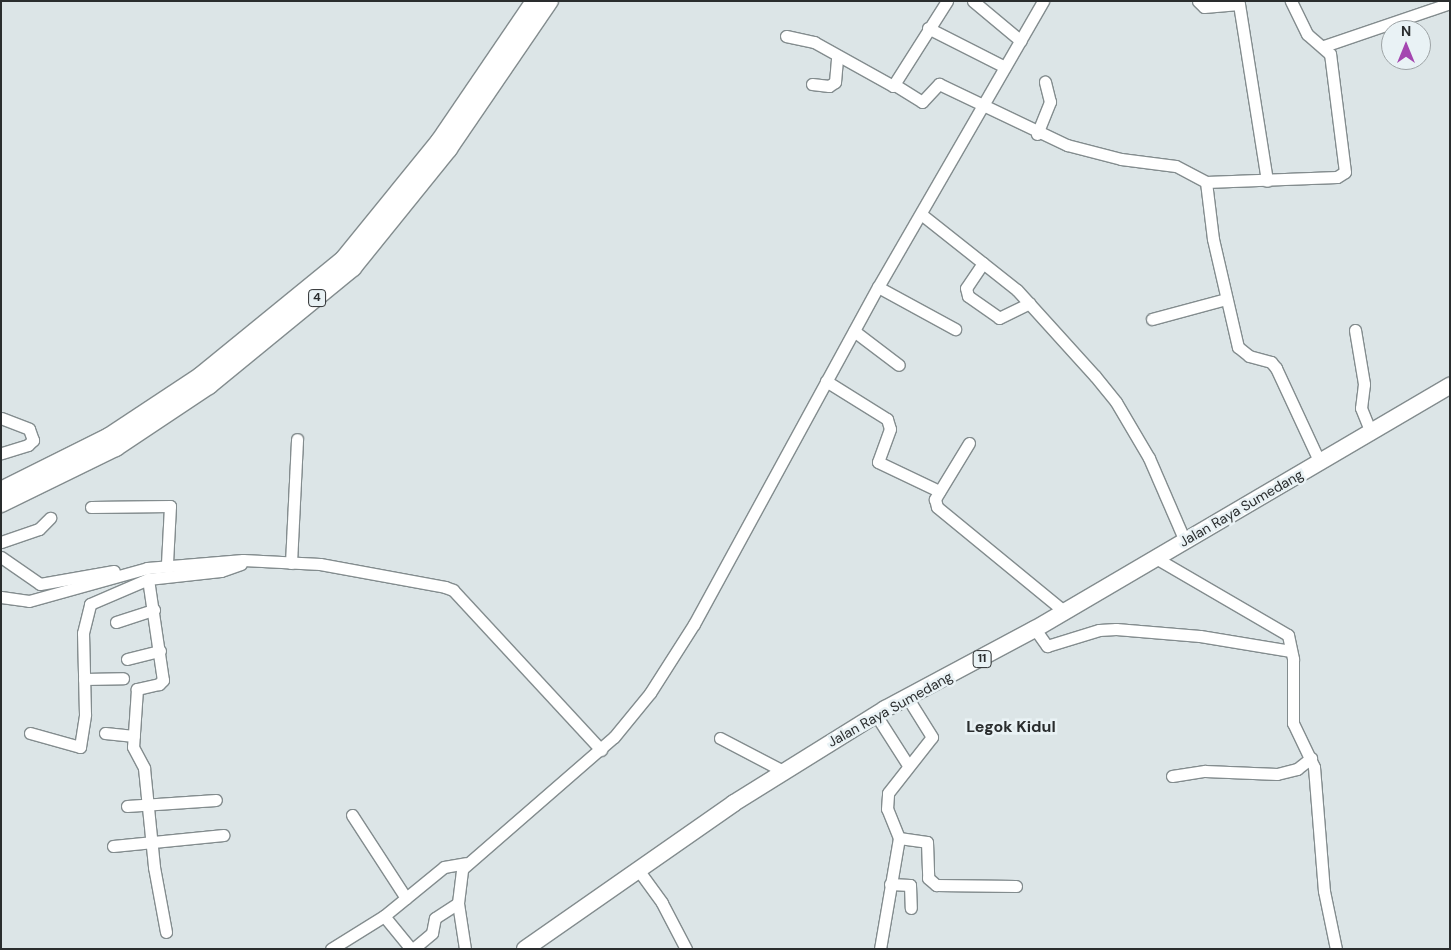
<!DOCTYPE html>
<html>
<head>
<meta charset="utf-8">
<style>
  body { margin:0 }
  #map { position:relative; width:1451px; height:950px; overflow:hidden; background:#dce5e7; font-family:"DM Sans",sans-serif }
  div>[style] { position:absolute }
  .roads { filter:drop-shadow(1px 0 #838c8e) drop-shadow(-1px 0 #838c8e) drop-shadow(0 1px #838c8e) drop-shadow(0 -1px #838c8e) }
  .minor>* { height:11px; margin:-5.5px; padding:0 5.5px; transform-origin:5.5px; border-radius:5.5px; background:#fff }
  .highway>* { height:16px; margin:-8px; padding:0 8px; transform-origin:8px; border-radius:8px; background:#fff }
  span { translate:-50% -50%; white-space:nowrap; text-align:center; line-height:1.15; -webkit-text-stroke:5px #e9f2f5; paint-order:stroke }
  .shield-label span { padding:1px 4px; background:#e9f2f5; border:1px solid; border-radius:4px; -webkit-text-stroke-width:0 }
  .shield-label { font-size:12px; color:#2a2d2e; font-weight:700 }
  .street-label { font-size:14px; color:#2a2d2e }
  .quarter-label { font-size:16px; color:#2a2d2e; font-weight:700 }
  .frame { position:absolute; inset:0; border:2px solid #2a2d2e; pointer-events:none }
  .north { position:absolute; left:1381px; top:20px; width:50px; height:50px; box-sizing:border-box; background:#e9f2f5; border:1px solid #9da3a5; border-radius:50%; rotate:0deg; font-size:14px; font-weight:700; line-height:20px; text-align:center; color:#2a2d2e }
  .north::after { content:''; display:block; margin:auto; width:18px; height:22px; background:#a446b0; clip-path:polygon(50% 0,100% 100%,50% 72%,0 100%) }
</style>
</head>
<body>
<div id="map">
  <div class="roads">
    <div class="minor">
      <div style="left:973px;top:1px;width:62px;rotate:39.8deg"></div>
      <div style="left:1198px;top:1px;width:8px;rotate:45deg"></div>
      <div style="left:1204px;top:7px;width:35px;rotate:-5deg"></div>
      <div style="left:1239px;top:4px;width:179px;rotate:81deg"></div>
      <div style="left:928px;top:28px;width:86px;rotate:26.9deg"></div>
      <div style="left:786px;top:36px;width:29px;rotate:12deg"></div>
      <div style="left:814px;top:42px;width:90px;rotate:29.1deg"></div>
      <div style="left:893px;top:86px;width:101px;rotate:-57.6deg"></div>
      <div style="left:1324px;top:46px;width:133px;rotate:-18.8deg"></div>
      <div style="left:812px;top:84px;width:17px;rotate:7deg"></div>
      <div style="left:829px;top:86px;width:7px;rotate:-34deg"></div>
      <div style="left:835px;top:82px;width:24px;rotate:-85deg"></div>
      <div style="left:895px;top:85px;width:32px;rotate:32deg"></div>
      <div style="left:922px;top:102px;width:25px;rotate:-47deg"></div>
      <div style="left:939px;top:84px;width:142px;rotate:25.5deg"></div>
      <div style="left:1067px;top:145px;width:56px;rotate:14.5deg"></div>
      <div style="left:1121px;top:159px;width:55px;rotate:7.3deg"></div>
      <div style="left:1176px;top:166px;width:34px;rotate:28deg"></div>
      <div style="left:1206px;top:182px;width:57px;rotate:83deg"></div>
      <div style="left:1213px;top:239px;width:111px;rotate:77deg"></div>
      <div style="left:1238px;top:347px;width:14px;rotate:39deg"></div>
      <div style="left:1249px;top:356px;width:23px;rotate:15deg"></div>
      <div style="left:1271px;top:362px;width:8px;rotate:50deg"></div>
      <div style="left:1276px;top:368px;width:105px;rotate:65.1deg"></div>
      <div style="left:1037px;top:134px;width:35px;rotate:-68deg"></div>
      <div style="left:1050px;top:102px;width:21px;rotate:-104deg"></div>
      <div style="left:1206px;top:182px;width:131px;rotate:-2.2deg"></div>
      <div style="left:1337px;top:177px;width:9px;rotate:-32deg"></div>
      <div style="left:1345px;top:172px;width:119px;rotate:-97.2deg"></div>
      <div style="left:1330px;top:54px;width:30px;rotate:-139deg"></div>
      <div style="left:1307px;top:34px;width:37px;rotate:-116deg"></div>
      <div style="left:921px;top:214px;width:122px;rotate:38.4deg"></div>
      <div style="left:1017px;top:290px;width:116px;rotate:47.8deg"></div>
      <div style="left:1095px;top:376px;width:33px;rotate:51deg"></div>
      <div style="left:1116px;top:402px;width:65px;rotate:59.5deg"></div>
      <div style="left:1149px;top:458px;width:90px;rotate:66.6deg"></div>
      <div style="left:983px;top:263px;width:30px;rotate:124deg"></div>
      <div style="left:966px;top:288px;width:8px;rotate:76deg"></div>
      <div style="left:968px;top:296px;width:38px;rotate:35deg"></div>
      <div style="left:999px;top:318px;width:34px;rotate:-26deg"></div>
      <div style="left:878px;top:287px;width:88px;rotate:28.6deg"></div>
      <div style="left:1152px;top:319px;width:77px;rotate:-15.1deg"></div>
      <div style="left:1355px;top:330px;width:55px;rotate:80.5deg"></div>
      <div style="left:1364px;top:384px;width:24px;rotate:97deg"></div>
      <div style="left:1361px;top:408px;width:27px;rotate:68deg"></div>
      <div style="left:854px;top:331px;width:56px;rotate:37.1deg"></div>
      <div style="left:826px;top:381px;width:72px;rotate:31.9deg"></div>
      <div style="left:887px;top:419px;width:10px;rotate:73deg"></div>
      <div style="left:890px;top:429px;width:35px;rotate:110deg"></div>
      <div style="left:878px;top:462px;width:68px;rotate:25.4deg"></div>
      <div style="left:1px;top:418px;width:30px;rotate:21deg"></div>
      <div style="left:29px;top:429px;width:12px;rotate:70deg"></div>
      <div style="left:33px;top:440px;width:7px;rotate:135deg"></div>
      <div style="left:28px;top:445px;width:28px;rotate:163deg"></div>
      <div style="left:969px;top:443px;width:66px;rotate:121.3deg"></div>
      <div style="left:935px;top:499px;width:8px;rotate:76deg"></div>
      <div style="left:937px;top:507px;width:166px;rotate:39.4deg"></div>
      <div style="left:91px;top:507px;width:79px;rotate:-0.7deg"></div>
      <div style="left:170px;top:506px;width:58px;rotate:93deg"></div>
      <div style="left:1px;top:542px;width:40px;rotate:-18.9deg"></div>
      <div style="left:39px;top:529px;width:16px;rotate:-45deg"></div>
      <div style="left:1px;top:557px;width:47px;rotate:34.7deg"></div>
      <div style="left:40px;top:584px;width:75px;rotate:-10deg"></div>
      <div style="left:1154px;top:557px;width:155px;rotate:30.2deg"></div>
      <div style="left:1288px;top:635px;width:25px;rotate:78deg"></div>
      <div style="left:1293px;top:659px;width:64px;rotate:90deg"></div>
      <div style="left:1293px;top:723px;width:49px;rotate:64.5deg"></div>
      <div style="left:1314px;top:767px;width:124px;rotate:85.4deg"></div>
      <div style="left:1324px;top:891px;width:59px;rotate:78.3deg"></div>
      <div style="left:291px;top:563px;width:124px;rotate:-87.2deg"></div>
      <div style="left:148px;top:579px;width:102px;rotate:81.6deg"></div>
      <div style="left:163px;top:680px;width:6px;rotate:135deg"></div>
      <div style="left:159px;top:684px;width:23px;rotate:167deg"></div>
      <div style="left:137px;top:689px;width:58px;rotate:93.9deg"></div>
      <div style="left:133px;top:747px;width:24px;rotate:62deg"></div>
      <div style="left:144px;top:768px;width:100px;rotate:84.2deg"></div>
      <div style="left:154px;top:867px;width:66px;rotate:79.5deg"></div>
      <div style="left:1px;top:597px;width:28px;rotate:8deg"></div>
      <div style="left:29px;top:601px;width:123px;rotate:-15.6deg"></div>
      <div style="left:147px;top:568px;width:96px;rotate:-4.8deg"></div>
      <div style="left:243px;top:560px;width:77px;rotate:3deg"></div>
      <div style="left:320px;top:564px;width:127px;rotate:10.4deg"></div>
      <div style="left:445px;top:587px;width:9px;rotate:21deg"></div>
      <div style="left:453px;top:590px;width:218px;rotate:47.2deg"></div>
      <div style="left:116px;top:622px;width:40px;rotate:-18deg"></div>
      <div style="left:1035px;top:629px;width:21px;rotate:55deg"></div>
      <div style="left:1047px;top:646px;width:54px;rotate:-17.1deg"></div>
      <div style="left:1099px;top:630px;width:17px;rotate:-3deg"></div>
      <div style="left:1116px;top:629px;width:84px;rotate:4.8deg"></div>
      <div style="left:1200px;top:636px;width:92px;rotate:9.4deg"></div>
      <div style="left:127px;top:659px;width:34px;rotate:-14deg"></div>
      <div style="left:84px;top:679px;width:39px;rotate:-1deg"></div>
      <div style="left:876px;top:715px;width:59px;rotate:57.4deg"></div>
      <div style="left:30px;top:733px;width:52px;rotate:15.6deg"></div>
      <div style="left:80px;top:747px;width:33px;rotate:-81deg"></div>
      <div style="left:85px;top:714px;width:81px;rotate:-91.4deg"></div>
      <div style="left:83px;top:633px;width:30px;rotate:-76deg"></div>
      <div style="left:90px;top:604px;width:63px;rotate:-23.3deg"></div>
      <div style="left:148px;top:579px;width:73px;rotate:-6.3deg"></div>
      <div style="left:221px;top:571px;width:21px;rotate:-19deg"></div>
      <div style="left:105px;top:733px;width:29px;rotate:6deg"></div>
      <div style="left:720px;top:738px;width:71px;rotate:27.6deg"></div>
      <div style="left:1172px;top:776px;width:33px;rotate:-9deg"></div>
      <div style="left:1205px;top:771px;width:72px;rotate:2.4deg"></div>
      <div style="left:1277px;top:774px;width:21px;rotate:-14deg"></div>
      <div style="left:1297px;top:769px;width:18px;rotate:-38deg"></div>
      <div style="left:127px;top:806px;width:89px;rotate:-3.9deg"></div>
      <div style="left:352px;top:815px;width:99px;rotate:57deg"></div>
      <div style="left:899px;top:838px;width:28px;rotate:8deg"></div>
      <div style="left:927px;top:842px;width:36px;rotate:88deg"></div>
      <div style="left:928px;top:878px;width:11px;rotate:41deg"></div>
      <div style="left:936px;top:885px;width:80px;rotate:0.7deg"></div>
      <div style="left:113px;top:846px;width:111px;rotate:-5.7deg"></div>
      <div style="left:639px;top:871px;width:39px;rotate:54deg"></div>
      <div style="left:662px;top:903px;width:52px;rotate:62.4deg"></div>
      <div style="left:890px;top:884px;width:20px;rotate:3deg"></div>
      <div style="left:910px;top:885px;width:23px;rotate:88deg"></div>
      <div style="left:384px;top:916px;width:43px;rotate:50.7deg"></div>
      <div style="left:331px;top:949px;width:62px;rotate:-31.9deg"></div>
      <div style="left:384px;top:916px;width:77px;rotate:-39.2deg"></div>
      <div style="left:444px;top:867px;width:22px;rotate:-10deg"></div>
      <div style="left:413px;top:949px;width:25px;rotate:-40deg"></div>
      <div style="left:432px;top:933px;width:15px;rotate:-79deg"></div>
      <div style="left:435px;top:918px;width:27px;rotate:-33deg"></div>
      <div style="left:465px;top:949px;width:47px;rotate:-98.7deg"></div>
      <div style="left:458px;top:903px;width:34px;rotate:-83deg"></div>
      <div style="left:462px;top:869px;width:201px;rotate:-41deg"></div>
      <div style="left:614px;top:737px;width:57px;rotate:-50.7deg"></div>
      <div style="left:650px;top:693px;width:82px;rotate:-57.5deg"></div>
      <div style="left:694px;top:624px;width:384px;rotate:-61.4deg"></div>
      <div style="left:878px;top:287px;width:330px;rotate:-60deg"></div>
      <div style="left:880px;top:949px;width:113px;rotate:-80.3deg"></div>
      <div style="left:899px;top:838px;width:31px;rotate:-112deg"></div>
      <div style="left:887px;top:809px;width:16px;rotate:-86deg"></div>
      <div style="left:888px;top:793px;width:71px;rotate:-51.8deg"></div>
      <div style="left:932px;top:737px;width:47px;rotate:-122deg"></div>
    </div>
    <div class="highway">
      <div style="left:1px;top:490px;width:121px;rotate:-26.6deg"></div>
      <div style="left:109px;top:436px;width:110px;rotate:-33.5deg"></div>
      <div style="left:201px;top:375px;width:183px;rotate:-39.2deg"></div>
      <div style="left:343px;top:259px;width:152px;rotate:-50.9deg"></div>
      <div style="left:439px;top:141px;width:169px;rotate:-55.8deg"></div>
      <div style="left:1px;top:504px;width:128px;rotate:-26deg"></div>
      <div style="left:116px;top:448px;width:112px;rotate:-33.7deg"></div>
      <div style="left:209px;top:386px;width:186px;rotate:-39.3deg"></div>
      <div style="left:353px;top:268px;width:153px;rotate:-51.1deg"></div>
      <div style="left:449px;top:149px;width:179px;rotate:-55.7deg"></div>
      <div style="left:525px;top:949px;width:255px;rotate:-34.9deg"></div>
      <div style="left:734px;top:803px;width:178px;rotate:-31.9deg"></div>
      <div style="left:885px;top:709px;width:170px;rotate:-28.1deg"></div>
      <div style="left:1035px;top:629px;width:481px;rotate:-30.4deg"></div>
    </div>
  </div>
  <div class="shield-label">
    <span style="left:317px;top:298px">4</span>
    <span style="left:982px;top:659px">11</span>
  </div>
  <div class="street-label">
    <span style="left:1241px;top:508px;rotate:-30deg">Jalan Raya Sumedang</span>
    <span style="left:890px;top:709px;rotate:-29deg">Jalan Raya Sumedang</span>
  </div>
  <div class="quarter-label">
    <span style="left:1011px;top:727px">Legok Kidul</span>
  </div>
  <div class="frame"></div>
  <div class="north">N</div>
</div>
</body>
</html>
